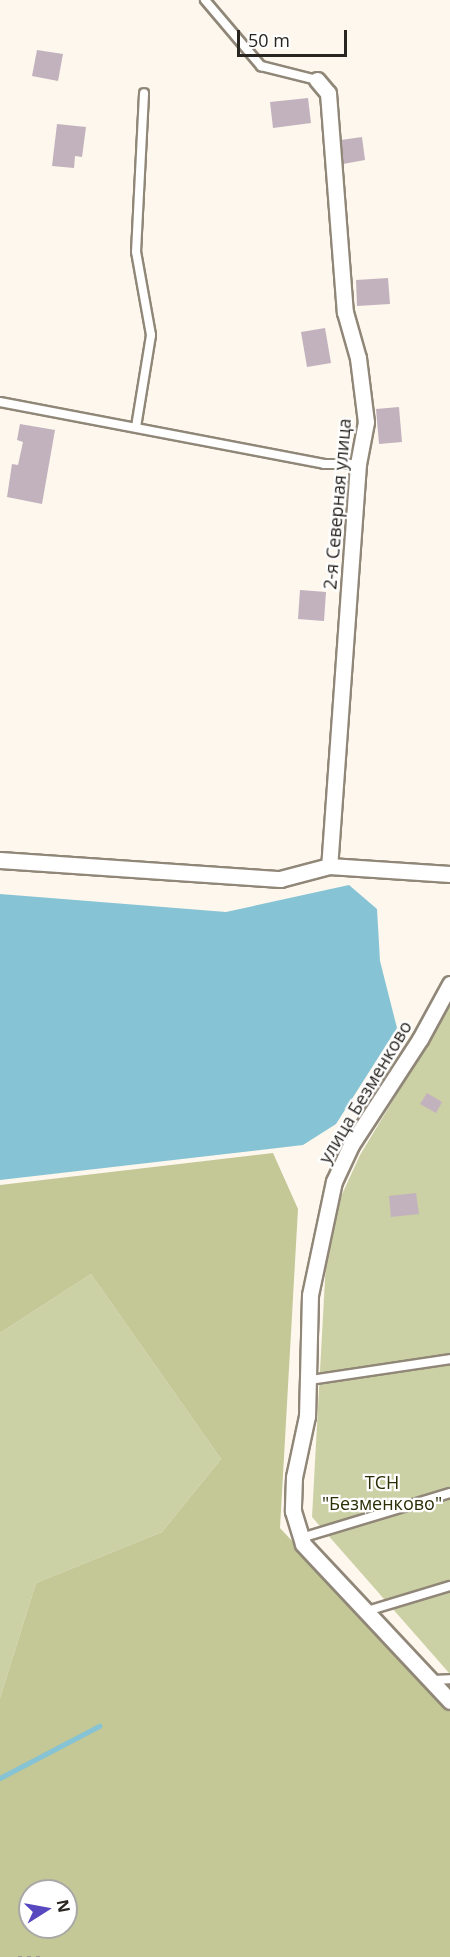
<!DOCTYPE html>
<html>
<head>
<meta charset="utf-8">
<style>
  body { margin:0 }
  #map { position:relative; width:450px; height:1957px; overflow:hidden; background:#fdf7ee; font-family:"Open Sans",sans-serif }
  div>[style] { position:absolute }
  .green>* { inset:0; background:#cbd0a5 }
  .forest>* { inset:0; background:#c3c896 }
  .water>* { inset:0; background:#86c3d4 }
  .stream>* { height:4.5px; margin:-2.25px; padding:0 2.25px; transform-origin:2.25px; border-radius:2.25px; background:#86c3d4 }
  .building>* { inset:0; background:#c2b2bd }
  .path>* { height:2px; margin-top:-1px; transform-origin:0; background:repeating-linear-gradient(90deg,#9d9790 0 4.5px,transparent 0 9px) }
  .roads { filter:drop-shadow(2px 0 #908778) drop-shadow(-2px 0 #908778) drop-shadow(0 2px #908778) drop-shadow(0 -2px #908778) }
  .service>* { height:8px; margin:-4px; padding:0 4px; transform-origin:4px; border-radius:4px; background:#fff }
  .minor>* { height:15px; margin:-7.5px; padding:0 7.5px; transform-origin:7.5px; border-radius:7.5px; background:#fff }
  span { translate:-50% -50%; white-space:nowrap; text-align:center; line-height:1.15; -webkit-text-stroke:4.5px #fff; paint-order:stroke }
  .street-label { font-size:18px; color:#292520 }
  .park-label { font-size:18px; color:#2b2d05 }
  .north { position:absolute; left:18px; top:1879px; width:60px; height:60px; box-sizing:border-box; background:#fff; border:2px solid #a9a8a6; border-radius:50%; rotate:79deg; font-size:16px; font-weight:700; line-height:24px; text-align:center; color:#292520 }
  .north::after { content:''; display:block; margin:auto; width:21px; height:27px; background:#5748c0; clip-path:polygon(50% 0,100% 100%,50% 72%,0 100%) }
  .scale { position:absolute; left:237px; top:30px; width:110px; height:27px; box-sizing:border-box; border:3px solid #292520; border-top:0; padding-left:8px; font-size:18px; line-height:21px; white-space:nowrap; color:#292520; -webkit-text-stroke:4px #fff; paint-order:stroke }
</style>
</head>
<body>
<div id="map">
  <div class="green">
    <div style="clip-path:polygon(450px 1006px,450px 1674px,312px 1517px,328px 1225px,360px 1155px)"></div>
    <div style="clip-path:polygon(91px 1274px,221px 1459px,162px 1532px,36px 1583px,0 1698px,0 1333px)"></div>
  </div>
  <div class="forest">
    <div style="clip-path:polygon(evenodd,273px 1153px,298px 1209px,280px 1528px,450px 1711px,450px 1957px,0 1957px,0 1698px,36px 1583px,162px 1532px,221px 1459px,91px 1274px,0 1333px,0 1185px,273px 1153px,30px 1891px,66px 1891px,66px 1927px,30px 1927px,30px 1891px)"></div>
  </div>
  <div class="water">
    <div style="clip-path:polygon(349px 885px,377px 909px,380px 961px,397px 1028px,336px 1124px,303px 1145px,0 1180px,0 894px,226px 912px)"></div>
  </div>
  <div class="stream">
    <div style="left:0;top:1778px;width:112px;rotate:-27.7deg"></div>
  </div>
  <div class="building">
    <div style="clip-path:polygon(37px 50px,63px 54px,58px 81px,32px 76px)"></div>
    <div style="clip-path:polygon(308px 98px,311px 123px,273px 128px,270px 102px)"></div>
    <div style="clip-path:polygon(57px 124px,86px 127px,82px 157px,75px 156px,74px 168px,52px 166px)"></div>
    <div style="clip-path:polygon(362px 137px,365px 160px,343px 164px,341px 140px)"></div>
    <div style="clip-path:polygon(388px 278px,390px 304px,357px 306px,356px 280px)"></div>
    <div style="clip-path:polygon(325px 328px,331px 363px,307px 367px,301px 332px)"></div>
    <div style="clip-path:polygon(399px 407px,402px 442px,379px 444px,376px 409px)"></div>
    <div style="clip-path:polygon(20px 424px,55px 430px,42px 504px,7px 497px,12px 464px,18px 465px,23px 442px,17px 440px)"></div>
    <div style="clip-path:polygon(300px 590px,326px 592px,324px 621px,298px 619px)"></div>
    <div style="clip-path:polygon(427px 1093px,442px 1102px,436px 1113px,420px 1104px)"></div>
    <div style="clip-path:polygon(416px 1193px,419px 1214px,391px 1217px,389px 1196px)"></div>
  </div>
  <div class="path">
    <div style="left:18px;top:1957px;width:23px"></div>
  </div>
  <div class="roads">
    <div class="service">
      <div style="left:205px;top:0;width:87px;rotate:49.7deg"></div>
      <div style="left:261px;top:66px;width:58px;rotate:14deg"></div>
      <div style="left:0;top:402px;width:330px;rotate:10.8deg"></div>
      <div style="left:324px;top:464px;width:34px"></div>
      <div style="left:136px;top:427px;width:93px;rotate:-80.7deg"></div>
      <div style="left:151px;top:335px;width:84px;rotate:-100.2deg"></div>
      <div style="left:136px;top:252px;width:159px;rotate:-87.1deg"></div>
      <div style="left:310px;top:1380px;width:142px;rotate:-8.5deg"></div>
      <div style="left:301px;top:1538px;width:156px;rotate:-16.8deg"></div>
      <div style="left:367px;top:1611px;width:87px;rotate:-16.8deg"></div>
      <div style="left:433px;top:1680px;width:17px;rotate:-3deg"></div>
    </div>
    <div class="minor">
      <div style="left:317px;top:80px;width:17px;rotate:50deg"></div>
      <div style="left:328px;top:93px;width:220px;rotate:85.6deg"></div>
      <div style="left:345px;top:312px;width:48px;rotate:74.2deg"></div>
      <div style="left:358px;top:358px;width:64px;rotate:82.9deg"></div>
      <div style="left:366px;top:422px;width:43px;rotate:100.8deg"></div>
      <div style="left:358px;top:464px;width:403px;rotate:94.1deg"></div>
      <div style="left:0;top:860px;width:281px;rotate:3.9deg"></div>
      <div style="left:280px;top:879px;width:51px;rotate:-14.9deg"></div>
      <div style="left:329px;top:866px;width:121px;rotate:3.8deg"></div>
      <div style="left:450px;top:984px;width:63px;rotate:118.6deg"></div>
      <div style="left:420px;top:1039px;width:126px;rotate:123.1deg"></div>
      <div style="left:351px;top:1145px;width:40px;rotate:115deg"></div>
      <div style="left:334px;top:1181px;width:116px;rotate:101.9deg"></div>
      <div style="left:310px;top:1295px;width:121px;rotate:91.4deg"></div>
      <div style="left:307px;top:1416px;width:62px;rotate:102deg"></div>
      <div style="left:294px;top:1477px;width:34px;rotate:92deg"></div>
      <div style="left:293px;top:1511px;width:34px;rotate:73deg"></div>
      <div style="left:303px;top:1544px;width:215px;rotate:46.9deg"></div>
    </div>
  </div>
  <div class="street-label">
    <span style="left:337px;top:504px;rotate:-85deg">2-я Северная улица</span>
    <span style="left:365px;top:1092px;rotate:-59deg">улица Безменково</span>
  </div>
  <div class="park-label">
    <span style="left:382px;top:1493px">ТСН<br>"Безменково"</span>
  </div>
  <div class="north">N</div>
  <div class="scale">50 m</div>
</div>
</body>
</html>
